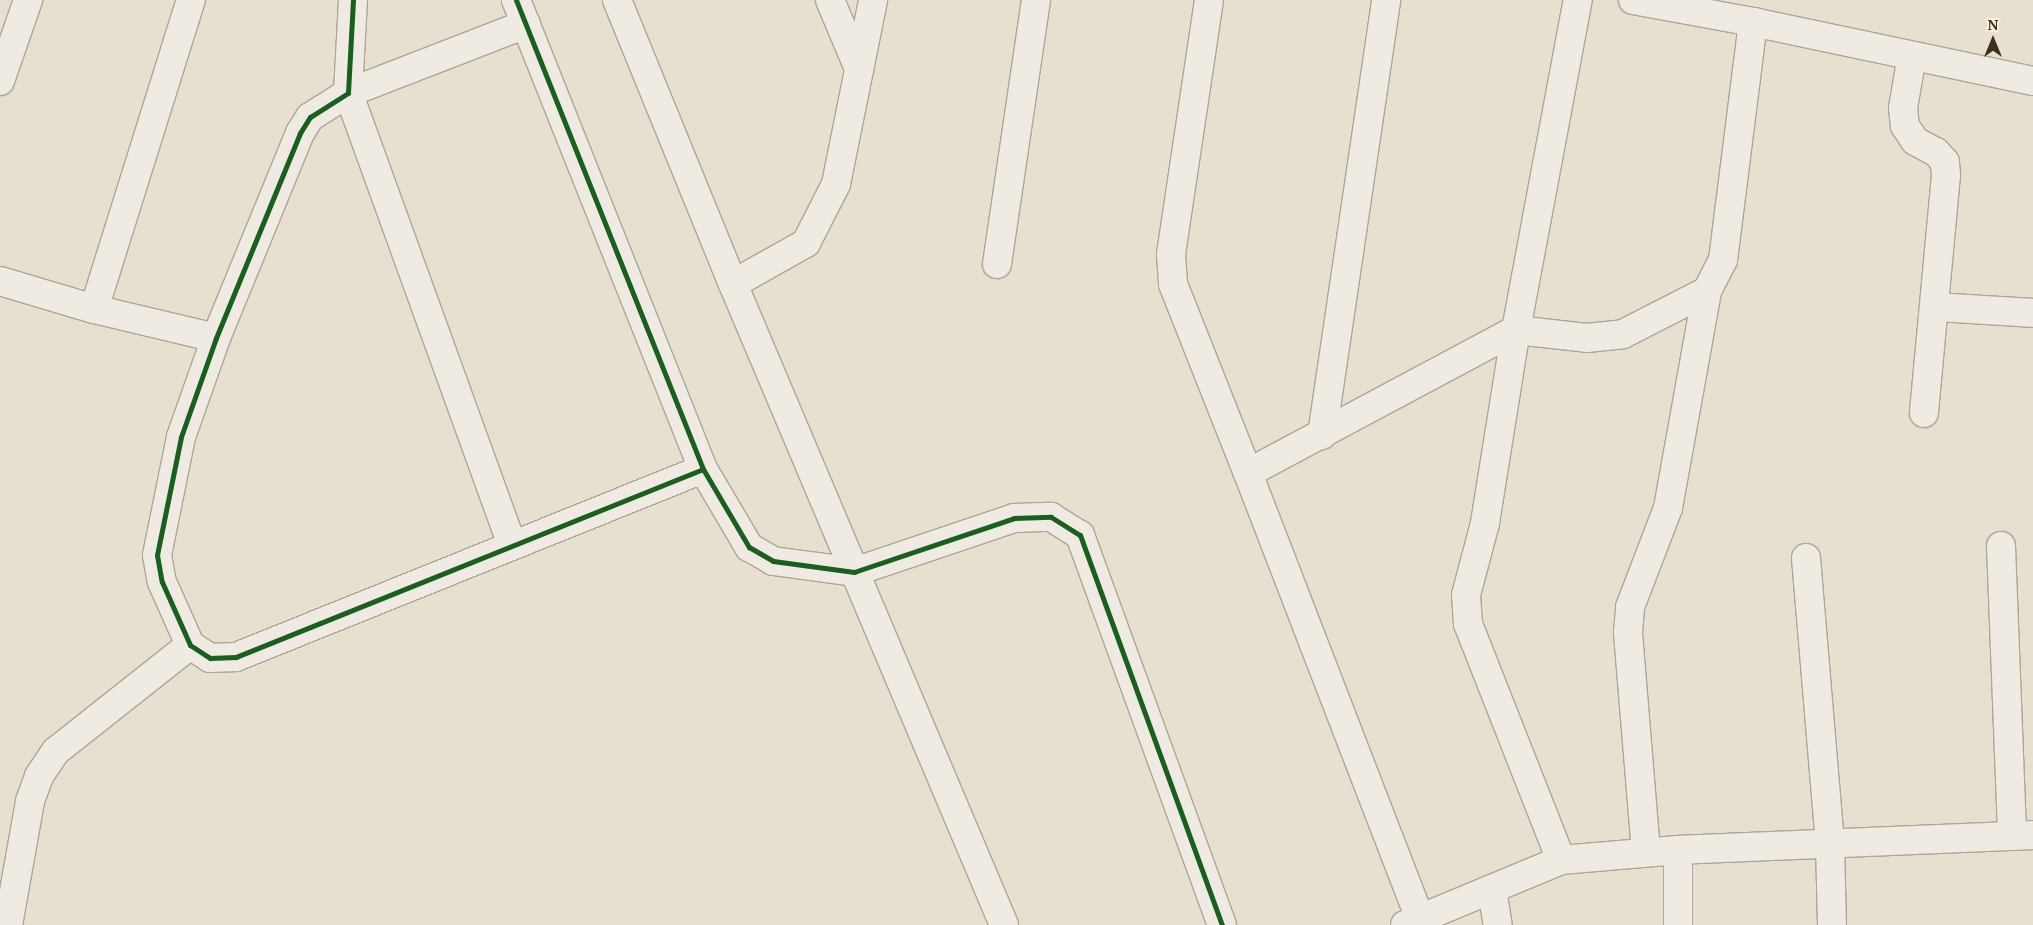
<!DOCTYPE html>
<html>
<head>
<meta charset="utf-8">
<style>
  body { margin:0 }
  #map { position:relative; width:2033px; height:925px; overflow:hidden; background:#e7e0d1; font-family:"Noto Serif",serif }
  div>[style] { position:absolute }
  .roads { filter:drop-shadow(1px 0 #ada599) drop-shadow(-1px 0 #ada599) drop-shadow(0 1px #ada599) drop-shadow(0 -1px #ada599) }
  .minor>* { height:28px; margin:-14px; padding:0 14px; transform-origin:14px; border-radius:14px; background:#efebe3 }
  .cycleway>* { height:5px; margin:-2.5px; padding:0 2.5px; transform-origin:2.5px; border-radius:2.5px; background:#1b5e20 }
  span { translate:-50% -50%; white-space:nowrap; text-align:center; line-height:1.15; -webkit-text-stroke:5px #f7eed8; paint-order:stroke }
  .north { position:absolute; left:1968px; top:15px; width:50px; height:50px; -webkit-text-stroke:4px #f7eed8; paint-order:stroke; rotate:0deg; font-size:14px; font-weight:700; line-height:20px; text-align:center; color:#3d2e20 }
  .north::after { content:''; display:block; margin:auto; width:18px; height:22px; background:#3d2e20; clip-path:polygon(50% 0,100% 100%,50% 72%,0 100%) }
</style>
</head>
<body>
<div id="map">
  <div class="roads">
    <div class="minor">
      <div style="left:353px;top:0;width:93px;rotate:93.1deg"></div>
      <div style="left:348px;top:93px;width:45px;rotate:147.7deg"></div>
      <div style="left:310px;top:117px;width:19px;rotate:122deg"></div>
      <div style="left:300px;top:133px;width:222px;rotate:112.3deg"></div>
      <div style="left:216px;top:338px;width:105px;rotate:109.5deg"></div>
      <div style="left:181px;top:437px;width:120px;rotate:101.5deg"></div>
      <div style="left:157px;top:555px;width:27px;rotate:80deg"></div>
      <div style="left:162px;top:582px;width:69px;rotate:66deg"></div>
      <div style="left:190px;top:645px;width:24px;rotate:33deg"></div>
      <div style="left:210px;top:658px;width:26px;rotate:-2deg"></div>
      <div style="left:236px;top:657px;width:503px;rotate:-21.93deg"></div>
      <div style="left:516px;top:0;width:505px;rotate:68.26deg"></div>
      <div style="left:703px;top:469px;width:91px;rotate:59.5deg"></div>
      <div style="left:749px;top:547px;width:28px;rotate:30deg"></div>
      <div style="left:773px;top:561px;width:82px;rotate:7.7deg"></div>
      <div style="left:854px;top:572px;width:169px;rotate:-18.6deg"></div>
      <div style="left:1014px;top:518px;width:37px;rotate:-2deg"></div>
      <div style="left:1051px;top:517px;width:34px;rotate:32deg"></div>
      <div style="left:1080px;top:535px;width:415px;rotate:70deg"></div>
      <div style="left:617px;top:0;width:307px;rotate:67.8deg"></div>
      <div style="left:733px;top:284px;width:696px;rotate:67.08deg"></div>
      <div style="left:830px;top:0;width:75px;rotate:67.2deg"></div>
      <div style="left:1209px;top:0;width:257px;rotate:98.5deg"></div>
      <div style="left:1171px;top:254px;width:30px;rotate:86deg"></div>
      <div style="left:1173px;top:284px;width:203px;rotate:68.4deg"></div>
      <div style="left:1633px;top:0;width:122px;rotate:10.4deg"></div>
      <div style="left:1753px;top:22px;width:286px;rotate:11.9deg"></div>
      <div style="left:1912px;top:56px;width:53px;rotate:99.8deg"></div>
      <div style="left:1903px;top:108px;width:18px;rotate:84deg"></div>
      <div style="left:1905px;top:126px;width:18px;rotate:56deg"></div>
      <div style="left:1915px;top:141px;width:24px;rotate:28deg"></div>
      <div style="left:1936px;top:152px;width:13px;rotate:48deg"></div>
      <div style="left:1945px;top:162px;width:13px;rotate:86deg"></div>
      <div style="left:1946px;top:175px;width:239px;rotate:95.3deg"></div>
      <div style="left:0;top:81px;width:86px;rotate:-70.9deg"></div>
      <div style="left:997px;top:264px;width:267px;rotate:-81.6deg"></div>
      <div style="left:0;top:281px;width:98px;rotate:16.6deg"></div>
      <div style="left:94px;top:309px;width:125px;rotate:13.4deg"></div>
      <div style="left:733px;top:284px;width:84px;rotate:-29.3deg"></div>
      <div style="left:806px;top:243px;width:66px;rotate:-63deg"></div>
      <div style="left:836px;top:184px;width:188px;rotate:-78.6deg"></div>
      <div style="left:1936px;top:307px;width:97px;rotate:3.5deg"></div>
      <div style="left:94px;top:309px;width:324px;rotate:-72.6deg"></div>
      <div style="left:1322px;top:435px;width:440px;rotate:-81.6deg"></div>
      <div style="left:512px;top:545px;width:481px;rotate:-109.9deg"></div>
      <div style="left:348px;top:93px;width:191px;rotate:-21.2deg"></div>
      <div style="left:2001px;top:546px;width:290px;rotate:87.8deg"></div>
      <div style="left:1806px;top:558px;width:287px;rotate:85.2deg"></div>
      <div style="left:1830px;top:844px;width:81px;rotate:88.6deg"></div>
      <div style="left:1678px;top:850px;width:75px;rotate:90deg"></div>
      <div style="left:1646px;top:852px;width:221px;rotate:-94.7deg"></div>
      <div style="left:1628px;top:632px;width:25px;rotate:-85deg"></div>
      <div style="left:1630px;top:607px;width:106px;rotate:-69deg"></div>
      <div style="left:1668px;top:508px;width:220px;rotate:-79.8deg"></div>
      <div style="left:1561px;top:860px;width:254px;rotate:-111.5deg"></div>
      <div style="left:1468px;top:624px;width:29px;rotate:-94deg"></div>
      <div style="left:1466px;top:595px;width:74px;rotate:-75.2deg"></div>
      <div style="left:1485px;top:523px;width:195px;rotate:-80.9deg"></div>
      <div style="left:1516px;top:330px;width:71px;rotate:6.4deg"></div>
      <div style="left:1587px;top:338px;width:36px;rotate:-6deg"></div>
      <div style="left:1623px;top:334px;width:94px;rotate:-27.1deg"></div>
      <div style="left:1707px;top:291px;width:35px;rotate:-63deg"></div>
      <div style="left:1723px;top:260px;width:240px;rotate:-82.8deg"></div>
      <div style="left:1492px;top:889px;width:36px;rotate:81deg"></div>
      <div style="left:1420px;top:919px;width:478px;rotate:-111.1deg"></div>
      <div style="left:1248px;top:473px;width:304px;rotate:-28.1deg"></div>
      <div style="left:1516px;top:330px;width:336px;rotate:-79.4deg"></div>
      <div style="left:8px;top:925px;width:126px;rotate:-79.9deg"></div>
      <div style="left:30px;top:801px;width:27px;rotate:-70deg"></div>
      <div style="left:39px;top:776px;width:30px;rotate:-56deg"></div>
      <div style="left:56px;top:751px;width:171px;rotate:-38.3deg"></div>
      <div style="left:1405px;top:925px;width:169px;rotate:-22.6deg"></div>
      <div style="left:1561px;top:860px;width:117px;rotate:-4.9deg"></div>
      <div style="left:1678px;top:850px;width:355px;rotate:-2.4deg"></div>
    </div>
  </div>
  <div class="cycleway">
    <div style="left:353px;top:0;width:93px;rotate:93.1deg"></div>
    <div style="left:348px;top:93px;width:45px;rotate:147.7deg"></div>
    <div style="left:310px;top:117px;width:19px;rotate:122deg"></div>
    <div style="left:300px;top:133px;width:222px;rotate:112.3deg"></div>
    <div style="left:216px;top:338px;width:105px;rotate:109.5deg"></div>
    <div style="left:181px;top:437px;width:120px;rotate:101.5deg"></div>
    <div style="left:157px;top:555px;width:27px;rotate:80deg"></div>
    <div style="left:162px;top:582px;width:69px;rotate:66deg"></div>
    <div style="left:190px;top:645px;width:24px;rotate:33deg"></div>
    <div style="left:210px;top:658px;width:26px;rotate:-2deg"></div>
    <div style="left:236px;top:657px;width:503px;rotate:-21.93deg"></div>
    <div style="left:516px;top:0;width:505px;rotate:68.26deg"></div>
    <div style="left:703px;top:469px;width:91px;rotate:59.5deg"></div>
    <div style="left:749px;top:547px;width:28px;rotate:30deg"></div>
    <div style="left:773px;top:561px;width:82px;rotate:7.7deg"></div>
    <div style="left:854px;top:572px;width:169px;rotate:-18.6deg"></div>
    <div style="left:1014px;top:518px;width:37px;rotate:-2deg"></div>
    <div style="left:1051px;top:517px;width:34px;rotate:32deg"></div>
    <div style="left:1080px;top:535px;width:415px;rotate:70deg"></div>
  </div>
  <div class="north">N</div>
</div>
</body>
</html>
